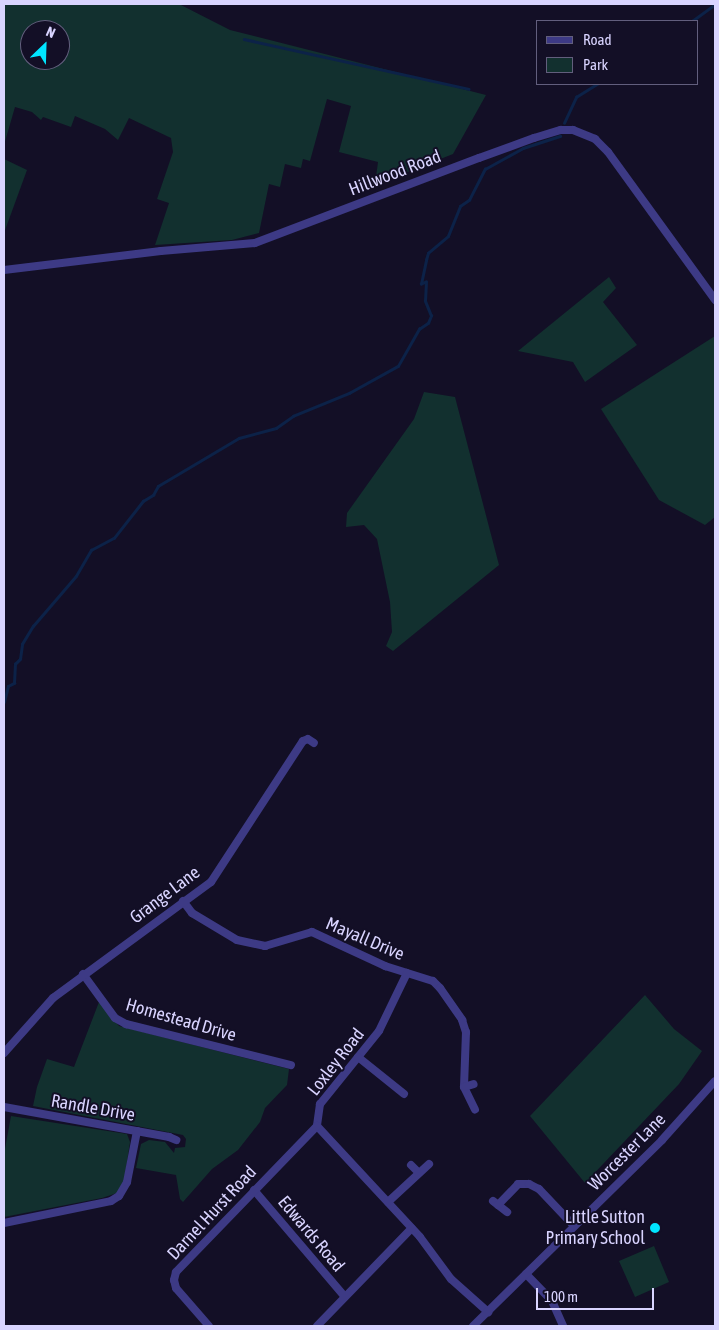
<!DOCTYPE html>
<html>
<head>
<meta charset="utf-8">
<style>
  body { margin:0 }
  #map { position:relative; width:719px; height:1330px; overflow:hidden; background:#130f26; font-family:"Asap Condensed",sans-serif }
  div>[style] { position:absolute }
  .green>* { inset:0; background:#12302f }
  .stream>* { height:2.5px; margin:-1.25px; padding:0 1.25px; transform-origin:1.25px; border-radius:1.25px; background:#0c2248 }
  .minor>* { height:8px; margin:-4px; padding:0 4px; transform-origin:4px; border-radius:4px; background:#3d3a85 }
  .dots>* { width:14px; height:14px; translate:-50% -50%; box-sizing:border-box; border:2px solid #130f26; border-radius:50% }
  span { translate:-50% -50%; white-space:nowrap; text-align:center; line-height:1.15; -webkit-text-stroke:4px #130f26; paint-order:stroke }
  .street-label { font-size:18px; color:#d9d4ff }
  .poi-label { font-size:18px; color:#d9d4ff }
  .right { translate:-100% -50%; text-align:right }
  .frame { position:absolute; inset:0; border:5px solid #d9d4ff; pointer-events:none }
  .legend { position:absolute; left:536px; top:20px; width:162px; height:65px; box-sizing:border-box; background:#130f26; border:1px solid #625e7d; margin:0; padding:6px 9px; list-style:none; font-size:15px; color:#d9d4ff }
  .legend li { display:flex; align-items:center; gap:10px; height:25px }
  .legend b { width:25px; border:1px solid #625e7d }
  .north { position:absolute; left:20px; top:20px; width:50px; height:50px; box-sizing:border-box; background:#130f26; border:1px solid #625e7d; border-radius:50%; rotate:24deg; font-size:14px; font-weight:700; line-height:20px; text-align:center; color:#d9d4ff }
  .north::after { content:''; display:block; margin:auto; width:18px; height:22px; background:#00e5ff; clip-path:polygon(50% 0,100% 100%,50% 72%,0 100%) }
  .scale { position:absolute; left:536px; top:1288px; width:118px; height:22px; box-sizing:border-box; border:2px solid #d9d4ff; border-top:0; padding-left:6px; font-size:15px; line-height:18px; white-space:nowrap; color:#d9d4ff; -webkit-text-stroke:4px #130f26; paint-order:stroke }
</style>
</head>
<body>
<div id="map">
  <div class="green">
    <div style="clip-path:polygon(evenodd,4px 4px,179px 4px,230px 30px,486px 95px,453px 154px,375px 185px,378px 162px,339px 152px,351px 106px,327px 99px,310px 161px,303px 159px,301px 168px,285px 164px,280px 187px,269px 184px,259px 233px,232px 240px,155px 245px,169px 203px,157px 199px,173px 152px,171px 138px,129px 118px,118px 140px,105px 129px,75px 116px,71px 127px,43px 117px,41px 120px,32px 112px,15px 107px,4px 145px,4px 4px,30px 30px,60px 30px,60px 60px,30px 60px,30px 30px)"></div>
    <div style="clip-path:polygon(4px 159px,27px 170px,4px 233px)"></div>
    <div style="clip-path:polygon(609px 277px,616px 288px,603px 302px,637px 345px,585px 382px,573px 362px,518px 351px)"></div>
    <div style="clip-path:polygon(715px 336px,715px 517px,705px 525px,659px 500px,601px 409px)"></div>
    <div style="clip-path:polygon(424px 392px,455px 397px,499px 565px,393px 651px,386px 646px,392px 632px,390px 602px,377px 539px,364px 525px,346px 527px,347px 513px,414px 419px)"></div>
    <div style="clip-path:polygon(645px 995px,674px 1029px,702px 1051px,679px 1084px,585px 1183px,530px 1116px)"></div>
    <div style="clip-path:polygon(99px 1002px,119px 1026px,289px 1069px,287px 1085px,265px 1108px,260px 1122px,238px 1150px,212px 1169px,183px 1202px,180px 1199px,176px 1175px,136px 1168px,141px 1144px,149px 1140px,165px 1142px,174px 1153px,175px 1148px,185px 1147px,186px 1139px,183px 1135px,33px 1106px,37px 1087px,47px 1059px,74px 1067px)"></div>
    <div style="clip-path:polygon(11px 1116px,127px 1134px,130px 1142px,124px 1182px,117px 1193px,102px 1198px,4px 1217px,4px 1154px)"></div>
    <div style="clip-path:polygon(654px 1246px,669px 1282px,635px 1297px,619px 1261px)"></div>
  </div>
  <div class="stream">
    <div style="left:692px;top:21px;width:29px;rotate:-36deg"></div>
    <div style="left:244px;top:39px;width:230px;rotate:12.5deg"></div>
    <div style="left:564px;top:123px;width:29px;rotate:-65deg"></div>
    <div style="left:576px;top:97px;width:25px;rotate:-32deg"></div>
    <div style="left:4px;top:702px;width:16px;rotate:-76deg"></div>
    <div style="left:8px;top:686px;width:7px;rotate:-27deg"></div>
    <div style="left:14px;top:683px;width:19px;rotate:-87deg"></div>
    <div style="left:15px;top:664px;width:7px;rotate:-45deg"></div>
    <div style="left:20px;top:659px;width:15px;rotate:-82deg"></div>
    <div style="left:22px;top:644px;width:21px;rotate:-59deg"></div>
    <div style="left:33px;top:626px;width:66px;rotate:-49.3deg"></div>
    <div style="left:76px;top:576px;width:30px;rotate:-60deg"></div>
    <div style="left:91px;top:550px;width:26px;rotate:-28deg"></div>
    <div style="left:114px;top:538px;width:47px;rotate:-51.9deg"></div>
    <div style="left:143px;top:501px;width:12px;rotate:-31deg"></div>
    <div style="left:153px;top:495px;width:10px;rotate:-61deg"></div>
    <div style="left:158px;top:486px;width:94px;rotate:-30.7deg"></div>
    <div style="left:239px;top:438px;width:38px;rotate:-15deg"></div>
    <div style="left:276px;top:428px;width:21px;rotate:-35deg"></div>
    <div style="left:293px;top:416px;width:61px;rotate:-22.3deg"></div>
    <div style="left:349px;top:393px;width:56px;rotate:-28.9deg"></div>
    <div style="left:398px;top:366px;width:43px;rotate:-60.4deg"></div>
    <div style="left:419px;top:329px;width:11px;rotate:-34deg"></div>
    <div style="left:428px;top:323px;width:8px;rotate:-67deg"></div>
    <div style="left:431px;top:316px;width:16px;rotate:-112deg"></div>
    <div style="left:425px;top:301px;width:19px;rotate:-87deg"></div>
    <div style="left:426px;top:282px;width:5px;rotate:158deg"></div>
    <div style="left:421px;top:284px;width:25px;rotate:-78deg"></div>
    <div style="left:426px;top:260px;width:7px;rotate:-74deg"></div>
    <div style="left:428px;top:253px;width:26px;rotate:-40deg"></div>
    <div style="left:448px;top:236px;width:32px;rotate:-68deg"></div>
    <div style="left:460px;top:206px;width:11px;rotate:-34deg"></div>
    <div style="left:469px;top:200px;width:35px;rotate:-63deg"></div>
    <div style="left:485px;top:169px;width:43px;rotate:-28.9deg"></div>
    <div style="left:523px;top:148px;width:39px;rotate:-18deg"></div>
  </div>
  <div class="minor">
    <div style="left:4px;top:270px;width:158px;rotate:-6.9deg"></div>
    <div style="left:161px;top:251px;width:94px;rotate:-4.9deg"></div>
    <div style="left:255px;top:243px;width:240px;rotate:-20.8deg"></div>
    <div style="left:479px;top:158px;width:59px;rotate:-20deg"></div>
    <div style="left:534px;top:138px;width:28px;rotate:-17deg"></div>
    <div style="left:561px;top:130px;width:12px"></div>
    <div style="left:573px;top:130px;width:24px;rotate:22deg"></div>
    <div style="left:595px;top:139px;width:18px;rotate:45deg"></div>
    <div style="left:608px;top:152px;width:183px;rotate:54.1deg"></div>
    <div style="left:183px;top:901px;width:15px;rotate:53deg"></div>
    <div style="left:192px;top:913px;width:52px;rotate:31deg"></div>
    <div style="left:237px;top:940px;width:29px;rotate:12deg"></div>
    <div style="left:265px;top:946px;width:49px;rotate:-16.6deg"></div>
    <div style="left:312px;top:932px;width:81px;rotate:25deg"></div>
    <div style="left:385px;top:966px;width:50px;rotate:17.4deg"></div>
    <div style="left:433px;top:981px;width:10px;rotate:45deg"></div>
    <div style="left:440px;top:988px;width:39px;rotate:55deg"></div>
    <div style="left:462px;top:1020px;width:13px;rotate:72deg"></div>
    <div style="left:466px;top:1032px;width:55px;rotate:92.1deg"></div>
    <div style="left:464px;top:1087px;width:25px;rotate:64deg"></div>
    <div style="left:407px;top:973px;width:64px;rotate:115.8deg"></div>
    <div style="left:379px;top:1031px;width:94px;rotate:128.9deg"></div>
    <div style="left:320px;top:1104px;width:22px;rotate:98deg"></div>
    <div style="left:317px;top:1126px;width:151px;rotate:47.1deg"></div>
    <div style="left:420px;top:1237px;width:52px;rotate:53.6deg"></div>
    <div style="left:451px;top:1279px;width:50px;rotate:41.7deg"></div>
    <div style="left:83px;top:974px;width:54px;rotate:54deg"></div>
    <div style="left:115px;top:1018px;width:13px;rotate:29deg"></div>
    <div style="left:126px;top:1024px;width:170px;rotate:14deg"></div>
    <div style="left:4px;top:1053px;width:74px;rotate:-48.3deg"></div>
    <div style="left:53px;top:998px;width:196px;rotate:-36.3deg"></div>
    <div style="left:211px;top:882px;width:168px;rotate:-56.9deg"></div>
    <div style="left:303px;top:741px;width:5px;rotate:-22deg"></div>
    <div style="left:308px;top:739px;width:7px;rotate:34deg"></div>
    <div style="left:358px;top:1057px;width:59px;rotate:38.8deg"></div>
    <div style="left:464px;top:1087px;width:10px;rotate:-17deg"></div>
    <div style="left:4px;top:1107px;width:168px;rotate:10.3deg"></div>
    <div style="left:169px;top:1137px;width:8px;rotate:23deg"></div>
    <div style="left:411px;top:1165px;width:11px;rotate:45deg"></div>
    <div style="left:254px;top:1190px;width:140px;rotate:49.6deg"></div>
    <div style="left:493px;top:1201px;width:18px;rotate:38deg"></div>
    <div style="left:388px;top:1202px;width:56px;rotate:-42.8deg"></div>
    <div style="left:498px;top:1205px;width:29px;rotate:-46deg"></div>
    <div style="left:518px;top:1184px;width:11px"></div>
    <div style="left:529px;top:1184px;width:11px;rotate:27deg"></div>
    <div style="left:539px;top:1189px;width:51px;rotate:46.6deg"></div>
    <div style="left:4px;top:1223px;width:109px;rotate:-11.6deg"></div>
    <div style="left:111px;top:1201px;width:9px;rotate:-32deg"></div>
    <div style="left:119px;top:1196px;width:16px;rotate:-60deg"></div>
    <div style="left:127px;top:1182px;width:52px;rotate:-78.9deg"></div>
    <div style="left:526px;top:1274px;width:37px;rotate:46deg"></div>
    <div style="left:552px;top:1301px;width:27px;rotate:66deg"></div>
    <div style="left:209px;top:1326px;width:50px;rotate:-131deg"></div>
    <div style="left:176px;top:1288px;width:8px;rotate:-104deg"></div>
    <div style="left:174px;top:1280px;width:8px;rotate:-76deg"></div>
    <div style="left:176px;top:1272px;width:203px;rotate:-46deg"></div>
    <div style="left:317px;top:1326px;width:136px;rotate:-45.9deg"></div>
    <div style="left:473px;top:1326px;width:265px;rotate:-44.5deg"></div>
    <div style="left:662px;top:1140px;width:79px;rotate:-48.1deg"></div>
  </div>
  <div class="dots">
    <div style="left:655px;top:1228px;background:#00e5ff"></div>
  </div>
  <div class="street-label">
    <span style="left:395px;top:173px;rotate:-21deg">Hillwood Road</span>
    <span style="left:165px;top:895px;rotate:-37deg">Grange Lane</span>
    <span style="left:365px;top:939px;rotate:23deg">Mayall Drive</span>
    <span style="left:181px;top:1020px;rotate:16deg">Homestead Drive</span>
    <span style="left:336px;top:1062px;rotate:-52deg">Loxley Road</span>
    <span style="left:93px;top:1108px;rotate:10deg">Randle Drive</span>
    <span style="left:627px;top:1152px;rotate:-45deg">Worcester Lane</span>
    <span style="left:212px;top:1213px;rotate:-47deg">Darnel Hurst Road</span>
    <span style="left:311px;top:1234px;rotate:50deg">Edwards Road</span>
  </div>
  <div class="poi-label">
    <span class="right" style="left:645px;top:1228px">Little Sutton<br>Primary School</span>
  </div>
  <div class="frame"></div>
  <ul class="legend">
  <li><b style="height:6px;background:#3d3a85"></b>Road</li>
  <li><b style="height:14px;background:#12302f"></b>Park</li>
  </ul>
  <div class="north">N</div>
  <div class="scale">100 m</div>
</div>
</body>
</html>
